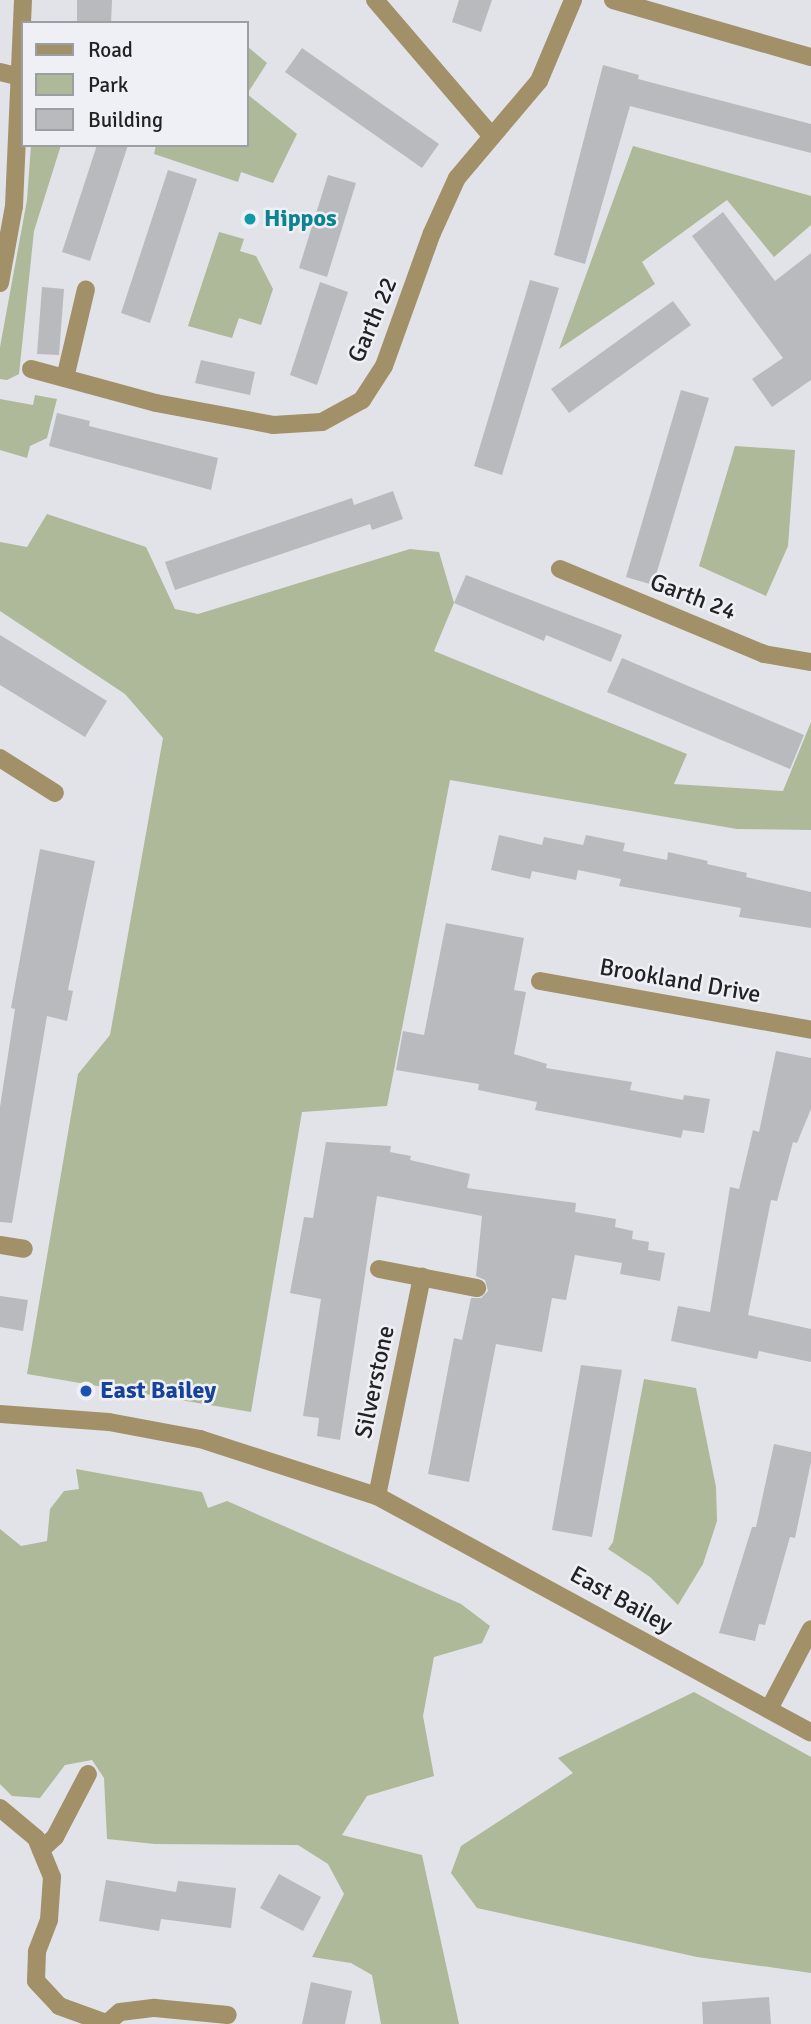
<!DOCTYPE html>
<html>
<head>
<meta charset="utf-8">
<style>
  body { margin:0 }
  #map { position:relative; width:811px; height:2024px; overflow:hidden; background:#e2e3e8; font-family:Signika,sans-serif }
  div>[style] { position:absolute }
  .green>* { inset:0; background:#adb999 }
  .building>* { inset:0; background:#b9babe }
  .minor>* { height:18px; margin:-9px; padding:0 9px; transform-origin:9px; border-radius:9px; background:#a29068 }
  .dots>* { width:19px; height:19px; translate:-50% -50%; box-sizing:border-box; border:4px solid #eff0f5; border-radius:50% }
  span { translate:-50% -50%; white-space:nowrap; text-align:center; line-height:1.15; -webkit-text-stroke:5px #eff0f5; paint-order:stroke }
  .culture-label { font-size:24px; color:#0d838f; font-weight:700 }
  .left { translate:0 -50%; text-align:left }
  .street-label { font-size:24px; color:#222224 }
  .transit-label { font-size:24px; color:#164399; font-weight:700 }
  .legend { position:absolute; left:21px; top:21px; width:228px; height:126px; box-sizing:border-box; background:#eff0f5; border:2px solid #9d9ea1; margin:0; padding:9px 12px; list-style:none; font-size:21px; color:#222224 }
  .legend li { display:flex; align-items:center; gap:14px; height:35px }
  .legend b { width:35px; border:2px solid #9d9ea1 }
</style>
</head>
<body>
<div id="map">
  <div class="green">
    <div style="clip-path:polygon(247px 46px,267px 63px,247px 94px,297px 134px,273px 183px,241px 172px,238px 182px,154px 154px,156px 145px,247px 145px)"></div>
    <div style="clip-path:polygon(31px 145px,61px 145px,34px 231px,19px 374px,7px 380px,0 379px,0 347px,27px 200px)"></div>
    <div style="clip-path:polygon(633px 146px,811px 196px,811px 225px,774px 257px,727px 200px,642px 262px,655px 284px,559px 349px)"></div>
    <div style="clip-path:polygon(219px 232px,244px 239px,240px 251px,256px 256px,273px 289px,261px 325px,239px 318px,232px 338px,188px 326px)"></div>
    <div style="clip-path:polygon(35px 395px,57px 399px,47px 438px,30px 446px,27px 458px,0 450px,0 399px,33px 405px)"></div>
    <div style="clip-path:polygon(735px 446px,795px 450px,788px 546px,766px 596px,699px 566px)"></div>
    <div style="clip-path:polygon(47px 514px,146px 547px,175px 609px,198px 614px,410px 549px,439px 552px,454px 603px,434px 651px,687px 754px,674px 784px,783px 791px,811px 722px,811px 830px,737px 829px,450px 780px,387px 1106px,302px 1112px,251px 1412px,27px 1374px,78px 1074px,110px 1035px,163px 738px,125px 694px,0 611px,0 542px,27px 547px)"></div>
    <div style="clip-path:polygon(644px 1379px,696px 1388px,716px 1487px,717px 1521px,703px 1564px,678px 1605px,650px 1577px,608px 1549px,613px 1542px)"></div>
    <div style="clip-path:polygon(76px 1469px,202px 1492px,208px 1508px,227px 1501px,461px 1604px,490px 1626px,482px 1643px,434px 1657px,423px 1716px,434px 1776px,367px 1796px,342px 1835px,422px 1855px,459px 2024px,381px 2024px,372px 1975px,351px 1963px,312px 1957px,344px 1894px,328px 1864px,298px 1845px,155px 1844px,107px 1839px,104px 1778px,92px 1760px,65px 1765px,40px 1798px,12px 1796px,0 1784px,0 1529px,21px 1546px,47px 1541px,50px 1509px,64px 1491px,79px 1489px)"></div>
    <div style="clip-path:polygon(694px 1692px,811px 1757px,811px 1973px,697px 1957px,477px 1908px,451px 1873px,461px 1846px,573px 1773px,558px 1758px)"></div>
  </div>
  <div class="building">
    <div style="clip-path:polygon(77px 0,112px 0,111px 23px,77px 23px)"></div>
    <div style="clip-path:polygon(459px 0,492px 0,481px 32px,452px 22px)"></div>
    <div style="clip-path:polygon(302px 48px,439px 144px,422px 168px,285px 72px)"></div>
    <div style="clip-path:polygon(603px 65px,639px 75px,638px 79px,811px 124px,811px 153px,630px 106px,585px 264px,554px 255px)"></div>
    <div style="clip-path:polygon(97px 145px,128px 145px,90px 261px,62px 252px)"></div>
    <div style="clip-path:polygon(168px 170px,197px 179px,150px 323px,121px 313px)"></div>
    <div style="clip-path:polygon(328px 175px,356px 183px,327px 277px,299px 268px)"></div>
    <div style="clip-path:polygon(723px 212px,775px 281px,811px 253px,811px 380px,772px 407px,752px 379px,783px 358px,692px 236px)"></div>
    <div style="clip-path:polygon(530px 280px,559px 288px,502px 475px,474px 466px)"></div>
    <div style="clip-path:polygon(320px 282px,348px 292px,317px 385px,290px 375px)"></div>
    <div style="clip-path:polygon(42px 287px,64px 289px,59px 355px,37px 354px)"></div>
    <div style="clip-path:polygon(673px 301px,691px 325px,569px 413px,551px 389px)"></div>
    <div style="clip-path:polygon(201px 360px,255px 372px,250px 395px,195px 383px)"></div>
    <div style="clip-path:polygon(681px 390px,709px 398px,653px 585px,626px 577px)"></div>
    <div style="clip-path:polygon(57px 413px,90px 421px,89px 426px,218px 458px,211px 490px,49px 446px)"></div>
    <div style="clip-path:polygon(393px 491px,403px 519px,372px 530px,370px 524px,175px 590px,165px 562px,352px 498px,354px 505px)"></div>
    <div style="clip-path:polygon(466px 575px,622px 635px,611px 662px,546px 635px,544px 641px,454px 603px)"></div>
    <div style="clip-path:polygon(0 635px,107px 701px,85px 737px,0 685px)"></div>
    <div style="clip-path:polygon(622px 658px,804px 735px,790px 769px,607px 692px)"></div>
    <div style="clip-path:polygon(499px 835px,542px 845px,544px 837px,583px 845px,586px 835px,625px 843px,623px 851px,667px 860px,668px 852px,708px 861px,707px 864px,747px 873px,746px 877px,811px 892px,811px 928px,739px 917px,741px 908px,619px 886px,621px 879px,578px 870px,576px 880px,532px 871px,530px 879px,491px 870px)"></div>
    <div style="clip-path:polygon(40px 849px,95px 861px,68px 990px,73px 991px,67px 1021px,47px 1016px,12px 1223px,0 1222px,0 1107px,15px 1009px,11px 1008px)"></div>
    <div style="clip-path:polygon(446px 923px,524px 938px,514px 990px,526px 992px,514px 1054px,547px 1064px,546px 1068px,632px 1082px,630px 1090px,683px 1100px,684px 1095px,710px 1099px,704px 1133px,683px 1130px,681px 1138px,535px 1110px,537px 1102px,478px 1090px,479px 1084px,396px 1070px,403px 1031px,424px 1035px)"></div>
    <div style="clip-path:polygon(776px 1051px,811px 1058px,811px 1109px,797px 1143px,793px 1142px,777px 1201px,771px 1200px,748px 1315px,811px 1329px,811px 1362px,759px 1351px,757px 1359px,671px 1341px,678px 1306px,710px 1312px,730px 1187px,739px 1189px,753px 1130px,759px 1132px)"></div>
    <div style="clip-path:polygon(326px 1142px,391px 1146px,390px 1152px,411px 1156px,410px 1160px,470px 1174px,467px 1188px,576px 1203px,575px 1212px,616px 1219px,615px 1227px,633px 1231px,632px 1239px,649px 1242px,648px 1250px,665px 1253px,660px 1281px,620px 1274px,622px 1263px,575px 1255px,566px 1300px,552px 1298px,542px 1352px,496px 1344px,469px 1482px,428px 1474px,454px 1338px,462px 1340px,471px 1298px,481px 1298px,488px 1291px,485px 1280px,476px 1276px,482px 1216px,377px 1196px,340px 1440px,317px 1436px,319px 1418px,303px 1416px,321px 1299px,290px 1293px,304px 1217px,313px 1218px)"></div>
    <div style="clip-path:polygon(0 1296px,28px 1300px,23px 1331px,0 1327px)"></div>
    <div style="clip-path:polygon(581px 1365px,622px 1370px,592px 1537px,552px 1530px)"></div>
    <div style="clip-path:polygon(774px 1444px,811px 1452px,811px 1462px,795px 1538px,790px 1537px,765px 1625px,759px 1624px,755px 1641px,719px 1633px,752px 1527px,756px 1527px)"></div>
    <div style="clip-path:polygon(279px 1874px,321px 1897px,303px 1931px,260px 1908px)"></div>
    <div style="clip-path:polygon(106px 1880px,176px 1892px,178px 1881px,236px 1888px,231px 1928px,161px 1919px,159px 1931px,99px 1921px)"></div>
    <div style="clip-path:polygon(311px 1982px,352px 1991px,345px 2024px,302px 2024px)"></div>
    <div style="clip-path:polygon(769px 1997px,771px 2024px,703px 2024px,702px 2002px)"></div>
  </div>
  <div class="minor">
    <div style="left:375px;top:0;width:177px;rotate:49.4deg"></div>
    <div style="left:613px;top:0;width:206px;rotate:16.1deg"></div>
    <div style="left:0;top:72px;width:21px;rotate:14deg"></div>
    <div style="left:0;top:283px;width:78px;rotate:-79.7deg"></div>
    <div style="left:14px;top:206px;width:206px;rotate:-87.5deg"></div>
    <div style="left:31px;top:369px;width:130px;rotate:15.2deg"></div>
    <div style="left:156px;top:403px;width:119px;rotate:10.6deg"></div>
    <div style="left:273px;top:425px;width:49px;rotate:-3.5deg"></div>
    <div style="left:322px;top:422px;width:46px;rotate:-28.8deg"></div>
    <div style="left:362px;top:400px;width:40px;rotate:-57.1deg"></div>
    <div style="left:384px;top:366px;width:141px;rotate:-70.2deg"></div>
    <div style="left:432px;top:233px;width:60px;rotate:-65.6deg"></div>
    <div style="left:457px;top:178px;width:127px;rotate:-49.8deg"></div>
    <div style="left:539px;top:81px;width:88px;rotate:-67.2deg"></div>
    <div style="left:65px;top:378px;width:91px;rotate:-76.7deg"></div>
    <div style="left:560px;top:569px;width:221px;rotate:22.6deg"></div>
    <div style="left:764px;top:654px;width:48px;rotate:9.7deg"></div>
    <div style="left:0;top:758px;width:65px;rotate:32.5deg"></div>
    <div style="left:540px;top:981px;width:275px;rotate:10.2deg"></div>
    <div style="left:0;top:1245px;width:24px;rotate:9deg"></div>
    <div style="left:379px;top:1269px;width:100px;rotate:11deg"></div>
    <div style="left:0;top:1414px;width:109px;rotate:4.2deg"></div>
    <div style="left:109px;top:1422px;width:93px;rotate:10.6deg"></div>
    <div style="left:200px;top:1439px;width:186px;rotate:17.9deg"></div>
    <div style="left:377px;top:1496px;width:494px;rotate:28.6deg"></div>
    <div style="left:377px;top:1496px;width:224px;rotate:-78.4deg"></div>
    <div style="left:769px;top:1709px;width:90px;rotate:-62.3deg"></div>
    <div style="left:0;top:1808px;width:47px;rotate:39.8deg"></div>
    <div style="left:36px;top:1838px;width:42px;rotate:67.7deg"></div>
    <div style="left:52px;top:1877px;width:43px;rotate:94deg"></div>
    <div style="left:49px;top:1920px;width:34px;rotate:111deg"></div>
    <div style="left:37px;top:1952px;width:29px;rotate:92deg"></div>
    <div style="left:36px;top:1981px;width:34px;rotate:47deg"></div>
    <div style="left:59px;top:2006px;width:50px;rotate:19.9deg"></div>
    <div style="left:41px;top:1850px;width:19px;rotate:-43deg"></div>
    <div style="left:55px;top:1837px;width:71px;rotate:-62.4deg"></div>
    <div style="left:106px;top:2024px;width:18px;rotate:-41deg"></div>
    <div style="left:120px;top:2012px;width:35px;rotate:-7deg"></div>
    <div style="left:155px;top:2008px;width:73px;rotate:5.5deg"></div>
  </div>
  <div class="dots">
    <div style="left:250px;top:219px;background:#0f9aa8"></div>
    <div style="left:86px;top:1391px;background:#1a4fb4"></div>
  </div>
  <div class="culture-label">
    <span class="left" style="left:264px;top:219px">Hippos</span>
  </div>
  <div class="street-label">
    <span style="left:373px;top:320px;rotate:-67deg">Garth 22</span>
    <span style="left:693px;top:597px;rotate:21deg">Garth 24</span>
    <span style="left:680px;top:981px;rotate:10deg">Brookland Drive</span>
    <span style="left:375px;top:1382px;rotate:-78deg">Silverstone</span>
    <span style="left:621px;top:1600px;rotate:29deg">East Bailey</span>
  </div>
  <div class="transit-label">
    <span class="left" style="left:100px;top:1391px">East Bailey</span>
  </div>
  <ul class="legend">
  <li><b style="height:9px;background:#a29068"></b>Road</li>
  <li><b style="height:19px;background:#adb999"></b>Park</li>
  <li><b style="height:19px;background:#b9babe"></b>Building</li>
  </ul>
</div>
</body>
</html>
